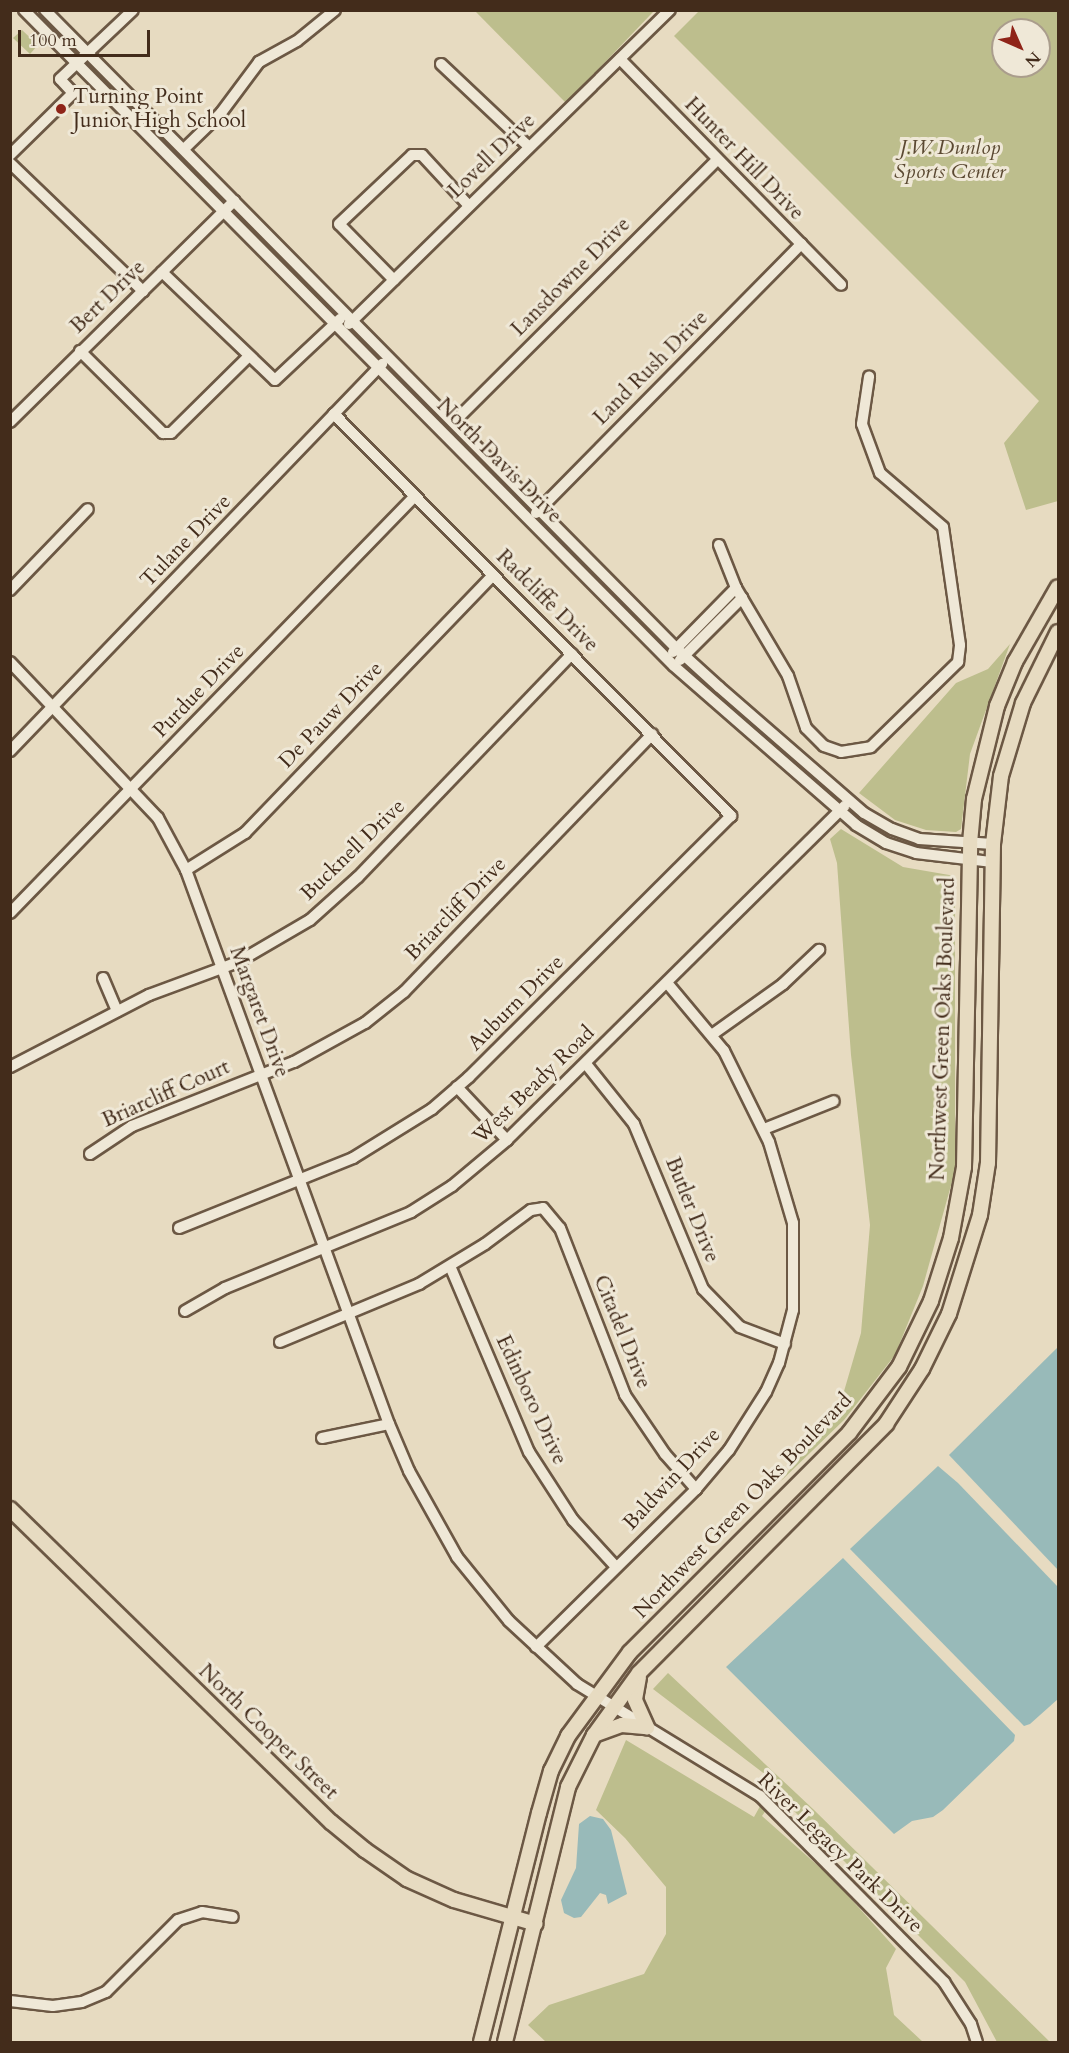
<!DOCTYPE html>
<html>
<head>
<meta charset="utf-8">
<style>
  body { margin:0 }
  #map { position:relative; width:1069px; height:2053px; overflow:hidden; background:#e7dbc1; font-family:Cardo,serif }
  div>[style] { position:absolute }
  .green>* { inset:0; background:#bdbe8d }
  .water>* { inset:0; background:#98bab9 }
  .roads { filter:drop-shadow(2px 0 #6c5844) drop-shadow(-2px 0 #6c5844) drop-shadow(0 2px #6c5844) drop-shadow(0 -2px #6c5844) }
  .minor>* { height:10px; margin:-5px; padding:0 5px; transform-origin:5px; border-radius:5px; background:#efe8d7 }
  .major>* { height:14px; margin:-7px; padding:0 7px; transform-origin:7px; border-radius:7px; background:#e7dbc1 }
  .dots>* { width:16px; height:16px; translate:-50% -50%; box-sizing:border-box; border:3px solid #efe8d7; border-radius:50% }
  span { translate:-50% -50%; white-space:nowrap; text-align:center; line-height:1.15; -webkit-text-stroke:6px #efe8d7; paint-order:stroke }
  .poi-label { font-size:21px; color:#432c1b }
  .left { translate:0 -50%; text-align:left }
  .park-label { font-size:21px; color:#5b4932; font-style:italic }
  .street-label { font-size:21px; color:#432c1b }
  .frame { position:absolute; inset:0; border:12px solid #432c1b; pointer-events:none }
  .north { position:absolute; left:991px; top:18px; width:60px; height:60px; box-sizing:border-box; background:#efe8d7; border:2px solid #aa9d8c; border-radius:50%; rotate:135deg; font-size:16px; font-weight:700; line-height:24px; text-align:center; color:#432c1b }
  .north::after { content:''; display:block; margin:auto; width:21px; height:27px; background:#8f2418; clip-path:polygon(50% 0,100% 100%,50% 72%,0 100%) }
  .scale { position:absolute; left:18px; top:30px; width:132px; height:27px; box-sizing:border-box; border:3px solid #432c1b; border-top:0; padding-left:8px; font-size:18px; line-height:21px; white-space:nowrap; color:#432c1b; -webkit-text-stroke:4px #efe8d7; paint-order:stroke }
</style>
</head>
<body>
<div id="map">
  <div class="green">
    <div style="clip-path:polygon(evenodd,700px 10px,1058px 11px,1058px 501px,1026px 510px,1004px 443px,1039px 401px,674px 36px,700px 10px,1003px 30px,1039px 30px,1039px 66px,1003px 66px,1003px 30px)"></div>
    <div style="clip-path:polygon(475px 11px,654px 11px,566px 103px)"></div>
    <div style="clip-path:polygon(22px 30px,38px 45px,30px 54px,13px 38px)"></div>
    <div style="clip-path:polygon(1010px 644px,970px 754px,961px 829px,956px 832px,926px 830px,895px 820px,859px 793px,956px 683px,988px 669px)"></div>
    <div style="clip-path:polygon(841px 829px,903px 867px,955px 876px,955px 1171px,923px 1286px,895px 1355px,844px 1420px,781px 1481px,840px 1405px,861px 1333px,870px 1225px,851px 1055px,837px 863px,830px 839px)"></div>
    <div style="clip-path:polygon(668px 1673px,813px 1809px,1050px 2042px,997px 2042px,965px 1982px,777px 1794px,762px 1816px,834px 1880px,896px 1949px,886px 1968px,894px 2015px,923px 2042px,546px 2042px,528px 2025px,549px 2005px,644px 1974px,666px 1934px,666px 1887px,625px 1838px,596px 1810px,626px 1740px,754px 1817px,774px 1781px,653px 1689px)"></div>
  </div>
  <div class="water">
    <div style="clip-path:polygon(1058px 1347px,1058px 1570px,949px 1455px)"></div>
    <div style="clip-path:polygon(938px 1466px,958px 1483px,1058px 1587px,1058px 1699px,1030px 1724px,1024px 1726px,850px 1549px)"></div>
    <div style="clip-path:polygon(843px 1558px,1015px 1735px,1014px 1741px,943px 1810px,933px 1817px,912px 1821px,894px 1834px,726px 1667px)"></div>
    <div style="clip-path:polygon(590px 1816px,603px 1819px,611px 1830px,627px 1894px,608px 1904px,606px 1895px,600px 1893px,581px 1917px,574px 1918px,564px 1913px,561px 1900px,576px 1868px,579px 1824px)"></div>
  </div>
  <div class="roads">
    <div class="minor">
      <div style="left:24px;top:10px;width:923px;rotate:45.26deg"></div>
      <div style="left:674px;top:666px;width:242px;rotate:41.1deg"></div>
      <div style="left:856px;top:825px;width:35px;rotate:31deg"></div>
      <div style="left:886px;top:843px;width:32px;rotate:18deg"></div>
      <div style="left:916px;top:853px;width:77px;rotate:6.8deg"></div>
      <div style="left:45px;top:10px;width:897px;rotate:45.32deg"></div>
      <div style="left:676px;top:648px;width:58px;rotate:42.2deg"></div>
      <div style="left:719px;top:687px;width:192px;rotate:41deg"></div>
      <div style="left:864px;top:813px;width:32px;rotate:30deg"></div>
      <div style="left:892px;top:829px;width:29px;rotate:20deg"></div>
      <div style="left:919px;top:839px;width:74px;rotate:3.9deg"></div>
      <div style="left:620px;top:59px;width:316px;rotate:45.6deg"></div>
      <div style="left:441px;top:64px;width:121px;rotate:43.3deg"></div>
      <div style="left:184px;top:149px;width:52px;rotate:-44.2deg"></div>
      <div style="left:221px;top:113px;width:64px;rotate:-53.3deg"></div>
      <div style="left:259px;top:62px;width:43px;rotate:-28.9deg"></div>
      <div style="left:297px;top:41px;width:49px;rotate:-39.2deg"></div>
      <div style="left:10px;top:155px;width:88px;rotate:-44.5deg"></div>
      <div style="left:73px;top:93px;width:19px;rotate:-133deg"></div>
      <div style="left:60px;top:79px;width:100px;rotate:-43.4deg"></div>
      <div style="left:10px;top:163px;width:185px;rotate:43.9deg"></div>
      <div style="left:162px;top:272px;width:156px;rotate:43.7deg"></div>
      <div style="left:275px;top:380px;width:89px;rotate:-43.2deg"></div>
      <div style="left:394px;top:280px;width:78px;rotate:-134.5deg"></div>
      <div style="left:339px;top:224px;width:100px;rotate:-43.4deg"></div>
      <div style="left:412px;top:155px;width:10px"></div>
      <div style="left:422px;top:155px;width:69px;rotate:47.3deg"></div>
      <div style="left:349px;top:324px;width:449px;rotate:-44.4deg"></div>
      <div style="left:80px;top:351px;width:117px;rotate:44.7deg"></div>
      <div style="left:163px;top:433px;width:8px"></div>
      <div style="left:171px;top:433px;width:108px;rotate:-44.6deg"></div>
      <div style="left:10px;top:422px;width:315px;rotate:-44.6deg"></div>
      <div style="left:454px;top:422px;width:371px;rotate:-44.9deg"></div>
      <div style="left:536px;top:513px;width:378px;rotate:-45.4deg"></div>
      <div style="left:719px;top:545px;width:46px;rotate:68.4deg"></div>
      <div style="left:736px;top:588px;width:102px;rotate:59.4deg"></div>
      <div style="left:788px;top:676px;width:55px;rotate:70.9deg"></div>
      <div style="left:806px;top:728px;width:25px;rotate:45deg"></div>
      <div style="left:824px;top:746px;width:18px;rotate:19deg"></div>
      <div style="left:841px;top:752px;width:30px;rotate:-9deg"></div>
      <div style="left:871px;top:747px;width:122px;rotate:-44.3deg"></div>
      <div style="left:958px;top:662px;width:17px;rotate:-83deg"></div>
      <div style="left:960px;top:645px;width:119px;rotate:-98.2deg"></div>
      <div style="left:943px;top:527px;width:83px;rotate:-139.4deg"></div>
      <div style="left:880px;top:473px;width:52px;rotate:-110.2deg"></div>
      <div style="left:862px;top:424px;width:48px;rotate:-81.5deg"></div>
      <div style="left:10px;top:590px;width:112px;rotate:-46.1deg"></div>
      <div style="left:673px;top:652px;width:90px;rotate:-45.5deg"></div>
      <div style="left:680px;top:660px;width:88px;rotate:-45deg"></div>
      <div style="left:10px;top:662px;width:215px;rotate:46.5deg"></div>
      <div style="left:158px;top:818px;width:59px;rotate:61.7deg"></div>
      <div style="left:186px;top:870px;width:590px;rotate:69.88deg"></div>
      <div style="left:389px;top:1424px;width:51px;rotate:66.9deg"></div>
      <div style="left:409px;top:1471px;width:98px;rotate:60.8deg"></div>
      <div style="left:457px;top:1557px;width:82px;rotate:50.9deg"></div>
      <div style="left:509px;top:1621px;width:93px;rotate:42.8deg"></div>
      <div style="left:577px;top:1684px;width:215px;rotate:31.5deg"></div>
      <div style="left:760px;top:1796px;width:262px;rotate:45.3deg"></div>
      <div style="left:944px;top:1982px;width:50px;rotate:57.3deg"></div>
      <div style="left:971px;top:2024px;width:19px;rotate:72deg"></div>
      <div style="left:10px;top:751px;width:537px;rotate:-46.13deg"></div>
      <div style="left:186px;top:870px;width:70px;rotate:-32.1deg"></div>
      <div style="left:245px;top:833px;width:358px;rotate:-46.1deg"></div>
      <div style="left:10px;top:913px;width:581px;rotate:-45.84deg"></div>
      <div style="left:103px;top:978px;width:36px;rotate:67deg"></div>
      <div style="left:713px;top:1034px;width:86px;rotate:-35.5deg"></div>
      <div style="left:783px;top:984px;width:50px;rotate:-43.4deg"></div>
      <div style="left:586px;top:1064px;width:77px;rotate:51.3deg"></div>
      <div style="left:634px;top:1124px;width:179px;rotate:67.3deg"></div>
      <div style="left:703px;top:1289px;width:53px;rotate:45.8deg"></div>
      <div style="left:740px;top:1327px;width:48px;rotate:20.7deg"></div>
      <div style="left:10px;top:1067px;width:157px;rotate:-27.4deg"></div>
      <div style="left:149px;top:995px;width:95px;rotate:-20.3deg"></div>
      <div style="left:238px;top:962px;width:83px;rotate:-30.3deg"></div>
      <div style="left:310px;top:920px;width:64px;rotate:-41.9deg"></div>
      <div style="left:358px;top:877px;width:309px;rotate:-46.2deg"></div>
      <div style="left:457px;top:1087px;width:73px;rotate:46.7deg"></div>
      <div style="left:764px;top:1129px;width:75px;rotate:-21.8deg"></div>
      <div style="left:90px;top:1154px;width:50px;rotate:-33.7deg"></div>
      <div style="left:132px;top:1126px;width:174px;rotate:-21.6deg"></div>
      <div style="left:294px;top:1062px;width:81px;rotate:-28.8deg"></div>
      <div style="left:365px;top:1023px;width:50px;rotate:-38.5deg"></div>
      <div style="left:404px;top:992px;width:358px;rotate:-46.1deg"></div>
      <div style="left:179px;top:1228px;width:188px;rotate:-21.9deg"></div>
      <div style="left:353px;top:1158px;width:93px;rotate:-31.8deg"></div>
      <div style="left:432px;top:1109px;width:49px;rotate:-40.9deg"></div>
      <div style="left:469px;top:1077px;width:370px;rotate:-44.9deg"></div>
      <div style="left:731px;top:816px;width:565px;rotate:-134.64deg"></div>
      <div style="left:450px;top:1266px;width:202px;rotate:67deg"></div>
      <div style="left:529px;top:1452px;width:81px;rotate:57.1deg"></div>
      <div style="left:573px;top:1520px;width:64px;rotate:47.5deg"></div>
      <div style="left:185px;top:1311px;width:46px;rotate:-29.9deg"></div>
      <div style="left:225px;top:1288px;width:201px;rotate:-22.2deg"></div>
      <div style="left:411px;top:1212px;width:49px;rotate:-32.4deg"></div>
      <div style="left:452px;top:1186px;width:72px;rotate:-39.9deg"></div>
      <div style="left:507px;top:1140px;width:475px;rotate:-44.7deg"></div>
      <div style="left:280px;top:1342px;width:151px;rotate:-22.6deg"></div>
      <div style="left:419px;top:1284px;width:77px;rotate:-31.2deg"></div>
      <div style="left:485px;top:1244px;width:57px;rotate:-36.5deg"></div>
      <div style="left:531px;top:1210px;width:12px;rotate:-9deg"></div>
      <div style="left:543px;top:1208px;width:26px;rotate:50deg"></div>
      <div style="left:560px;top:1228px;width:179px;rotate:68.7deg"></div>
      <div style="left:625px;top:1395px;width:71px;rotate:55.9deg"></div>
      <div style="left:665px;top:1454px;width:47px;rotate:48.5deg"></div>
      <div style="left:322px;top:1438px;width:68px;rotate:-11.8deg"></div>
      <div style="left:536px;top:1647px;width:225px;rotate:-44.6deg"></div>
      <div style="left:696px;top:1489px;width:51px;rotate:-49.8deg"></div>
      <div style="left:729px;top:1450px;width:69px;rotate:-57.5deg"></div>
      <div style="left:766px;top:1392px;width:32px;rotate:-66deg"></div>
      <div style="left:779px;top:1363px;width:55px;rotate:-75.2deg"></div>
      <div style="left:793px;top:1310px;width:87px;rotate:-90deg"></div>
      <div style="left:793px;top:1223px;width:84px;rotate:-106.5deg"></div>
      <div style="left:769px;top:1142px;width:102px;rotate:-116.3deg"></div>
      <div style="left:724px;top:1051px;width:87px;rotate:-129.9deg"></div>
      <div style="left:10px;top:2001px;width:43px;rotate:6.6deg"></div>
      <div style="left:53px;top:2006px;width:29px;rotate:-8deg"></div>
      <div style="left:82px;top:2002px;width:26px;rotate:-23deg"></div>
      <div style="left:106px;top:1992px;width:102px;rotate:-45deg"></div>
      <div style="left:178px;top:1920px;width:25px;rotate:-18deg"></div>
      <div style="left:202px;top:1912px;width:31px;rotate:9deg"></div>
    </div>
    <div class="major">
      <div style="left:10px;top:1509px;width:448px;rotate:44.3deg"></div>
      <div style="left:331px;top:1822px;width:44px;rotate:39.5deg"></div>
      <div style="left:365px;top:1850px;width:51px;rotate:34.6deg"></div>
      <div style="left:407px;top:1879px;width:51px;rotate:24.1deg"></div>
      <div style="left:454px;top:1900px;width:85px;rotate:16.3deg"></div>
      <div style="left:639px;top:1677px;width:23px;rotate:100deg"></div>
      <div style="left:635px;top:1700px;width:30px;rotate:66deg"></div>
      <div style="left:594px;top:1735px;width:30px;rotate:-20deg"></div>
      <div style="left:622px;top:1725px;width:25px;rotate:5deg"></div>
      <div style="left:481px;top:2042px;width:236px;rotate:-75.8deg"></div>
      <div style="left:539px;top:1813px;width:44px;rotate:-74.1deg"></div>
      <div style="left:551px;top:1771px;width:39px;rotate:-64deg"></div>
      <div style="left:568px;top:1736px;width:104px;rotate:-53.6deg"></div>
      <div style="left:630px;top:1652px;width:310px;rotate:-45deg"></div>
      <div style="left:849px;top:1433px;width:83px;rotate:-52.9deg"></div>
      <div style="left:899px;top:1367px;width:73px;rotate:-64.1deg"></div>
      <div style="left:931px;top:1301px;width:66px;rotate:-72.4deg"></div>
      <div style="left:951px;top:1238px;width:72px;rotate:-79.6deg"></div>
      <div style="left:964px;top:1167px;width:324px;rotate:-88.9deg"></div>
      <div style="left:970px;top:843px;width:44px;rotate:-84.8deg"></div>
      <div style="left:974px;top:799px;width:96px;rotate:-76.1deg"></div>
      <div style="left:997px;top:706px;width:48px;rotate:-67.8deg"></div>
      <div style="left:1015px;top:662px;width:86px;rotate:-60.2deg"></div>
      <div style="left:505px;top:2042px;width:263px;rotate:-76.1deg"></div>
      <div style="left:568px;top:1787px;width:58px;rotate:-63.4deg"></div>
      <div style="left:594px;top:1735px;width:77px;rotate:-54deg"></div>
      <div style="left:639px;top:1673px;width:351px;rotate:-45.2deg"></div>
      <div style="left:886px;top:1424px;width:66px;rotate:-56.8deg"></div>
      <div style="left:922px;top:1369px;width:61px;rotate:-63.9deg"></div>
      <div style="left:949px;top:1314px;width:104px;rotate:-72.6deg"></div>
      <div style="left:980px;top:1215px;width:53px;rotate:-81.3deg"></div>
      <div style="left:988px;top:1163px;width:319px;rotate:-89.1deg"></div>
      <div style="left:993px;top:844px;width:68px;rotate:-83.3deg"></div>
      <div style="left:1001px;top:776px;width:76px;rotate:-73.2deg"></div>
      <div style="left:1023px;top:703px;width:79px;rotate:-63.8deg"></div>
    </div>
  </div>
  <div class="dots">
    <div style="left:61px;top:109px;background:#8f2418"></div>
  </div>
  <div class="poi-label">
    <span class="left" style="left:73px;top:109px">Turning Point<br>Junior High School</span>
  </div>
  <div class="park-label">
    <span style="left:950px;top:160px">J.W. Dunlop<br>Sports Center</span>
  </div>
  <div class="street-label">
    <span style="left:492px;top:156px;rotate:-44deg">Lovell Drive</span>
    <span style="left:744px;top:159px;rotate:46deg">Hunter Hill Drive</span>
    <span style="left:571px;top:277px;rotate:-45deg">Lansdowne Drive</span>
    <span style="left:108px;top:297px;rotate:-44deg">Bert Drive</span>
    <span style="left:651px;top:368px;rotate:-45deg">Land Rush Drive</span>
    <span style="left:499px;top:461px;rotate:45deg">North Davis Drive</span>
    <span style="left:186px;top:541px;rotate:-46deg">Tulane Drive</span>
    <span style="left:547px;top:601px;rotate:45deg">Radcliffe Drive</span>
    <span style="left:199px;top:691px;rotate:-46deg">Purdue Drive</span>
    <span style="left:331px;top:715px;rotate:-46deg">De Pauw Drive</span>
    <span style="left:353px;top:850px;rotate:-44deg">Bucknell Drive</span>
    <span style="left:456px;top:909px;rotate:-46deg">Briarcliff Drive</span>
    <span style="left:516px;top:1003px;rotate:-45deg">Auburn Drive</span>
    <span style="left:259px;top:1012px;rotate:70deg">Margaret Drive</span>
    <span style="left:943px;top:1029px;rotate:-88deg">Northwest Green Oaks Boulevard</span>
    <span style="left:534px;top:1085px;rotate:-44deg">West Beady Road</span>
    <span style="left:166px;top:1094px;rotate:-24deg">Briarcliff Court</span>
    <span style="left:692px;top:1210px;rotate:68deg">Butler Drive</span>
    <span style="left:622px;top:1332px;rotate:68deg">Citadel Drive</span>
    <span style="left:531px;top:1400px;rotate:65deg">Edinboro Drive</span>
    <span style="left:672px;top:1479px;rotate:-47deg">Baldwin Drive</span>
    <span style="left:743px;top:1506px;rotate:-46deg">Northwest Green Oaks Boulevard</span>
    <span style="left:268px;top:1732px;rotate:44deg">North Cooper Street</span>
    <span style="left:840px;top:1853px;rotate:44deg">River Legacy Park Drive</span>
  </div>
  <div class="frame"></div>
  <div class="north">N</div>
  <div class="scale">100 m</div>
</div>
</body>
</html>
